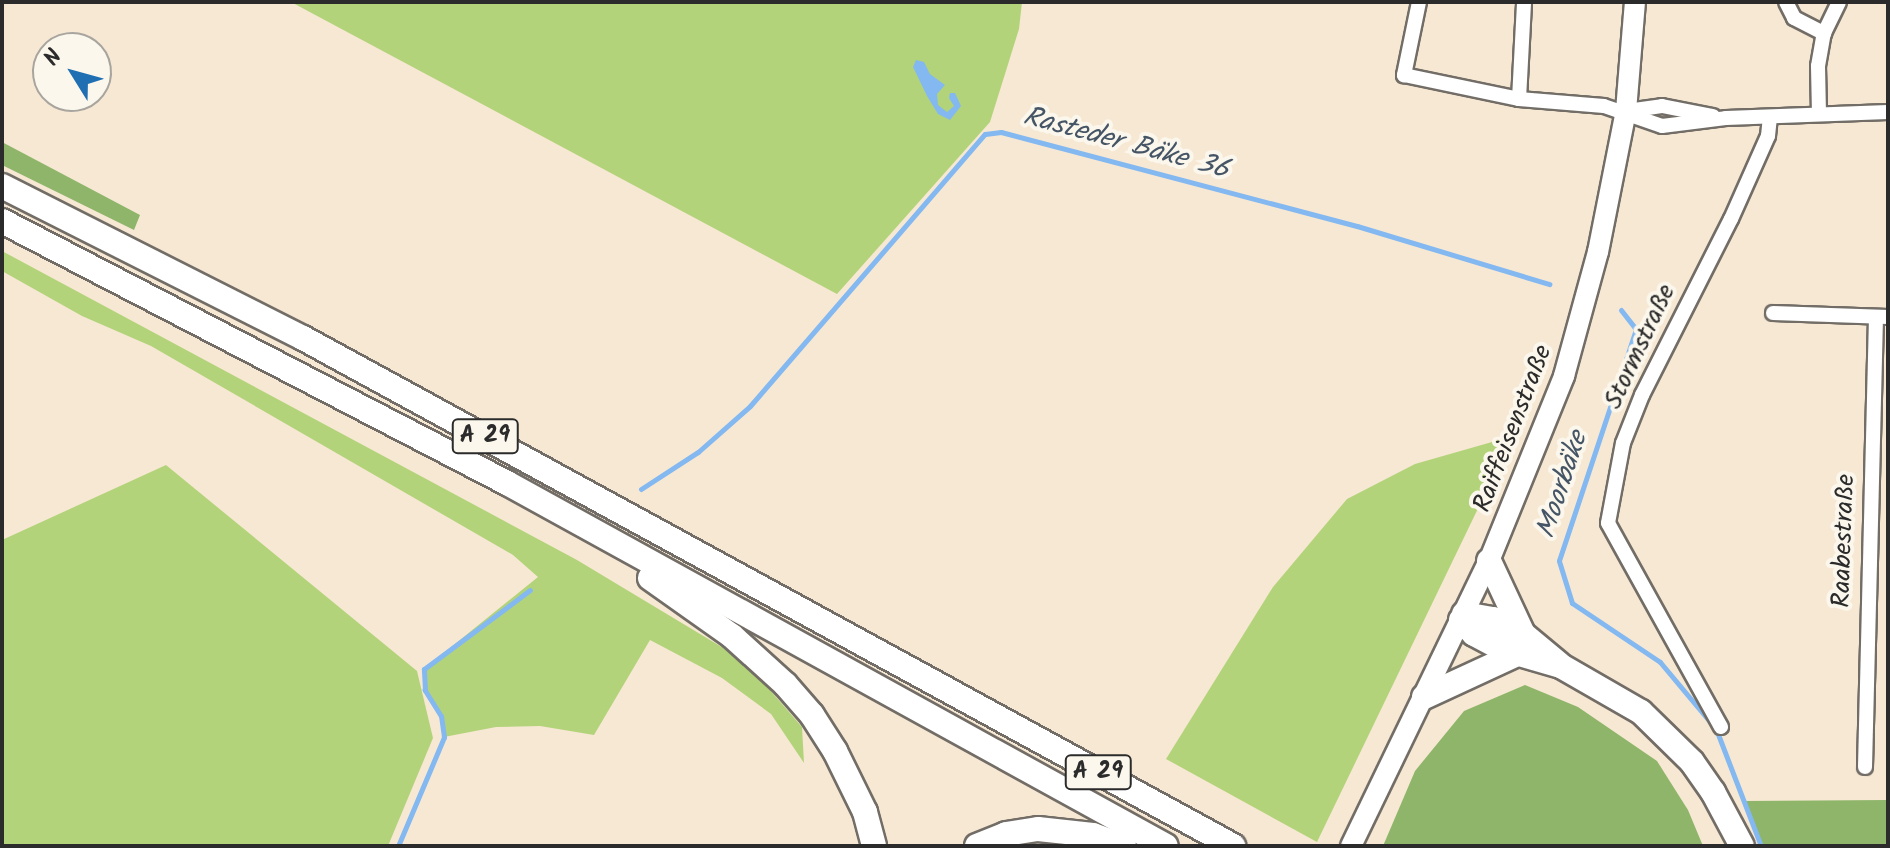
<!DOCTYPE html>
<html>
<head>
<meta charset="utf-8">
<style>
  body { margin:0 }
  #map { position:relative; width:1890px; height:848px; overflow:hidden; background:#f7e8d3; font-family:Kalam,sans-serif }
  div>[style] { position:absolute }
  .green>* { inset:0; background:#b3d37a }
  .forest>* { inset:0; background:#8eb56a }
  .water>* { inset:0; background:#83b8f1 }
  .stream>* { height:5px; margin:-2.5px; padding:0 2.5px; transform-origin:2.5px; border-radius:2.5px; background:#83b8f1 }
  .roads { filter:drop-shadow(2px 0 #726d66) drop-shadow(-2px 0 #726d66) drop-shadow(0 2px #726d66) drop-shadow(0 -2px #726d66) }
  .street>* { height:14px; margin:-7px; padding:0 7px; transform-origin:7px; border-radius:7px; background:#fff }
  .secondary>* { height:20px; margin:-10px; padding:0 10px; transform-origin:10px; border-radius:10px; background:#fff }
  .highway>* { height:24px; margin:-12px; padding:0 12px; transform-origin:12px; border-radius:12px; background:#fff }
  span { translate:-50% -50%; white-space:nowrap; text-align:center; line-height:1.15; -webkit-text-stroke:8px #fbf7ec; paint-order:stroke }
  .shield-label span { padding:2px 6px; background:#fbf7ec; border:2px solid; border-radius:6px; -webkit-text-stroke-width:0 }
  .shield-label { font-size:24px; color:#2b2b2b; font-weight:700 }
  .street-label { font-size:26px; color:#2b2b2b }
  .water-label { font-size:28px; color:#455566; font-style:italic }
  .frame { position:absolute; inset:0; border:4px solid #2b2b2b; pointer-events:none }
  .north { position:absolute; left:32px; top:32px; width:80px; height:80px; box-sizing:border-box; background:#fbf7ec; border:2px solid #a8a59f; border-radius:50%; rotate:307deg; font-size:22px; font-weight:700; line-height:32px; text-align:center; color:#2b2b2b }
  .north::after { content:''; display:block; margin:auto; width:28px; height:36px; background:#1f6fb2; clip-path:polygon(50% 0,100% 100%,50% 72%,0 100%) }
</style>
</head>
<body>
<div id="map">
  <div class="green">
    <div style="clip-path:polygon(291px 2px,1022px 2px,1019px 29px,990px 122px,837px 294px)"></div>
    <div style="clip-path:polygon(2px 251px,577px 560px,745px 661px,802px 727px,804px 763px,771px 714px,722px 678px,650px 640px,594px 735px,540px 726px,496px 727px,444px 737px,441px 716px,425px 690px,424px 669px,538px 577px,513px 555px,151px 346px,82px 316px,2px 271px)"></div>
    <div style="clip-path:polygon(1513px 436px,1317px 842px,1166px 759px,1273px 587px,1347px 499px,1415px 464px)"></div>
    <div style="clip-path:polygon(166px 465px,417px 671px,433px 738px,388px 846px,2px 846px,2px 540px)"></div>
  </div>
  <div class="forest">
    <div style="clip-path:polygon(2px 142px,140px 215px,134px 230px,2px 165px)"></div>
    <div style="clip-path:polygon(1525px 685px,1578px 707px,1657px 761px,1688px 810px,1703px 846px,1383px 846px,1415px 771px,1464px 711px)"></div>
    <div style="clip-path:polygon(1888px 800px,1888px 846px,1761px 846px,1744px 801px)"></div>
  </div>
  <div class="water">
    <div style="clip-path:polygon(916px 60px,924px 62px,930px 74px,945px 85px,937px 94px,938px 105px,947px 112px,954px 106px,949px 98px,950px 93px,955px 93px,961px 106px,950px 120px,938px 114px,927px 96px,913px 67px)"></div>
  </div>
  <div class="stream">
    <div style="left:1621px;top:310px;width:24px;rotate:52deg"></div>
    <div style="left:1636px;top:329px;width:244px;rotate:108.4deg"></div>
    <div style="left:1559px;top:561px;width:44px;rotate:72.8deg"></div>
    <div style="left:1572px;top:603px;width:106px;rotate:33.8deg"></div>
    <div style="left:1660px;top:662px;width:87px;rotate:50.1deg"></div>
    <div style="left:1716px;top:729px;width:125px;rotate:69deg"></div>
    <div style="left:641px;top:489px;width:68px;rotate:-33deg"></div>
    <div style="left:698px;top:452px;width:69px;rotate:-41.5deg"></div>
    <div style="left:750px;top:406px;width:359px;rotate:-49.2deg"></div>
    <div style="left:985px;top:134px;width:16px;rotate:-7deg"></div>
    <div style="left:1001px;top:132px;width:368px;rotate:14.8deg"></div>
    <div style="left:1357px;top:226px;width:201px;rotate:16.8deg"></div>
    <div style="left:398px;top:846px;width:118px;rotate:-67.1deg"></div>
    <div style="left:444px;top:737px;width:21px;rotate:-98deg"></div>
    <div style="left:441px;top:716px;width:31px;rotate:-122deg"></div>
    <div style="left:425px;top:690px;width:21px;rotate:-93deg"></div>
    <div style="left:424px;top:669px;width:132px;rotate:-36.7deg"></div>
  </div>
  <div class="roads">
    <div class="street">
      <div style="left:1419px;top:2px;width:75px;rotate:101.6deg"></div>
      <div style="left:1404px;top:75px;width:117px;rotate:11.8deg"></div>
      <div style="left:1519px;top:99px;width:85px;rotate:4.7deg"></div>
      <div style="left:1604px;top:106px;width:61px;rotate:19deg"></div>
      <div style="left:1662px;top:126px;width:64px;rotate:-7.1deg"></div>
      <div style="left:1726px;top:118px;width:162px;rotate:-2.1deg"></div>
      <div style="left:1786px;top:2px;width:18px;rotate:63deg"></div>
      <div style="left:1794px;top:18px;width:34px;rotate:27deg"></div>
      <div style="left:1519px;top:99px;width:97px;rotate:-87deg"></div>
      <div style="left:1627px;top:111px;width:35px;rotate:-8deg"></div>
      <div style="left:1662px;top:106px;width:52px;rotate:11.1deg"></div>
      <div style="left:1819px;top:114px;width:48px;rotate:-91.2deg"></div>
      <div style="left:1818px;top:66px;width:34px;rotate:-80deg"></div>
      <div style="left:1824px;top:33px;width:34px;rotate:-64deg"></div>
      <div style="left:1773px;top:313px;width:115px;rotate:2deg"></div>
      <div style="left:1721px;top:727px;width:233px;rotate:-119deg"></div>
      <div style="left:1608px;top:523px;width:81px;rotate:-79.4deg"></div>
      <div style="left:1623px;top:443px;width:52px;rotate:-68.4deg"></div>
      <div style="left:1642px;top:395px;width:197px;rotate:-63.2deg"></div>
      <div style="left:1731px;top:219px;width:91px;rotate:-66deg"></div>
      <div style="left:1768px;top:136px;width:19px;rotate:-84deg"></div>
      <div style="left:1865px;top:767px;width:450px;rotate:-88.6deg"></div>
    </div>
    <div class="secondary">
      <div style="left:1351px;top:846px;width:317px;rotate:-64.2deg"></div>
      <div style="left:1489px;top:561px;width:200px;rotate:-67.9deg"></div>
      <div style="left:1564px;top:376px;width:129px;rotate:-74.7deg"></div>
      <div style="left:1598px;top:252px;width:144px;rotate:-78.8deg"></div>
      <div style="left:1626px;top:111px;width:109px;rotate:-85.3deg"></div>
    </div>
    <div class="highway">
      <div style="left:2px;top:186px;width:337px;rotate:26.8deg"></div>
      <div style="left:303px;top:338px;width:1060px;rotate:28.64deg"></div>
      <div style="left:2px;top:221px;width:569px;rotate:27.42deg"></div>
      <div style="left:507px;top:483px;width:752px;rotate:28.85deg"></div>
      <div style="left:1489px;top:561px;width:81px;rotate:65deg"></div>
      <div style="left:650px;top:578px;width:100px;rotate:35.3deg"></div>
      <div style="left:732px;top:636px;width:72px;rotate:42.2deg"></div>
      <div style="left:785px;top:684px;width:41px;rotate:48.9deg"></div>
      <div style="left:812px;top:715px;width:43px;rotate:57.4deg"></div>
      <div style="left:835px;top:751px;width:68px;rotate:63.8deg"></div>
      <div style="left:865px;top:812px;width:35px;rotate:75deg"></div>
      <div style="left:1464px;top:614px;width:29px;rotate:10deg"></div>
      <div style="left:1493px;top:619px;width:34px;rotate:27deg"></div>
      <div style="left:1523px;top:634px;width:47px;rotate:39.8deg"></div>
      <div style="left:1461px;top:620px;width:19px;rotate:47deg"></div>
      <div style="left:1474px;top:634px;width:32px;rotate:28deg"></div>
      <div style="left:1502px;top:649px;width:61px;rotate:16.1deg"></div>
      <div style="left:1561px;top:666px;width:92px;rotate:29.9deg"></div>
      <div style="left:1641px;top:712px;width:71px;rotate:44.4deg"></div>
      <div style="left:1692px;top:762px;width:37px;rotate:55deg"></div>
      <div style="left:1713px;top:792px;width:61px;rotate:61.8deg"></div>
      <div style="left:1424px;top:697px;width:100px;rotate:-24.8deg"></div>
      <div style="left:977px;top:846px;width:31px;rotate:-22deg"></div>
      <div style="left:1006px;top:834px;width:32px;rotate:-9deg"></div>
      <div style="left:1038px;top:829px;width:55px;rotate:6.2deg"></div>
      <div style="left:1093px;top:835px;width:33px;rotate:20deg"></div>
    </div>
  </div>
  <div class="shield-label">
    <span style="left:485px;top:436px">A 29</span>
    <span style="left:1098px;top:772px">A 29</span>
  </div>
  <div class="street-label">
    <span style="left:1641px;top:347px;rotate:-65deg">Stormstraße</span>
    <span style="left:1514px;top:429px;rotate:-69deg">Raiffeisenstraße</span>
    <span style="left:1845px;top:541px;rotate:-88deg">Raabestraße</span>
  </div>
  <div class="water-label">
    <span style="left:1126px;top:144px;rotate:15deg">Rasteder Bäke 36</span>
    <span style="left:1563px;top:485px;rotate:-72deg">Moorbäke</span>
  </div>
  <div class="frame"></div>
  <div class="north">N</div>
</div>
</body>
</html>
